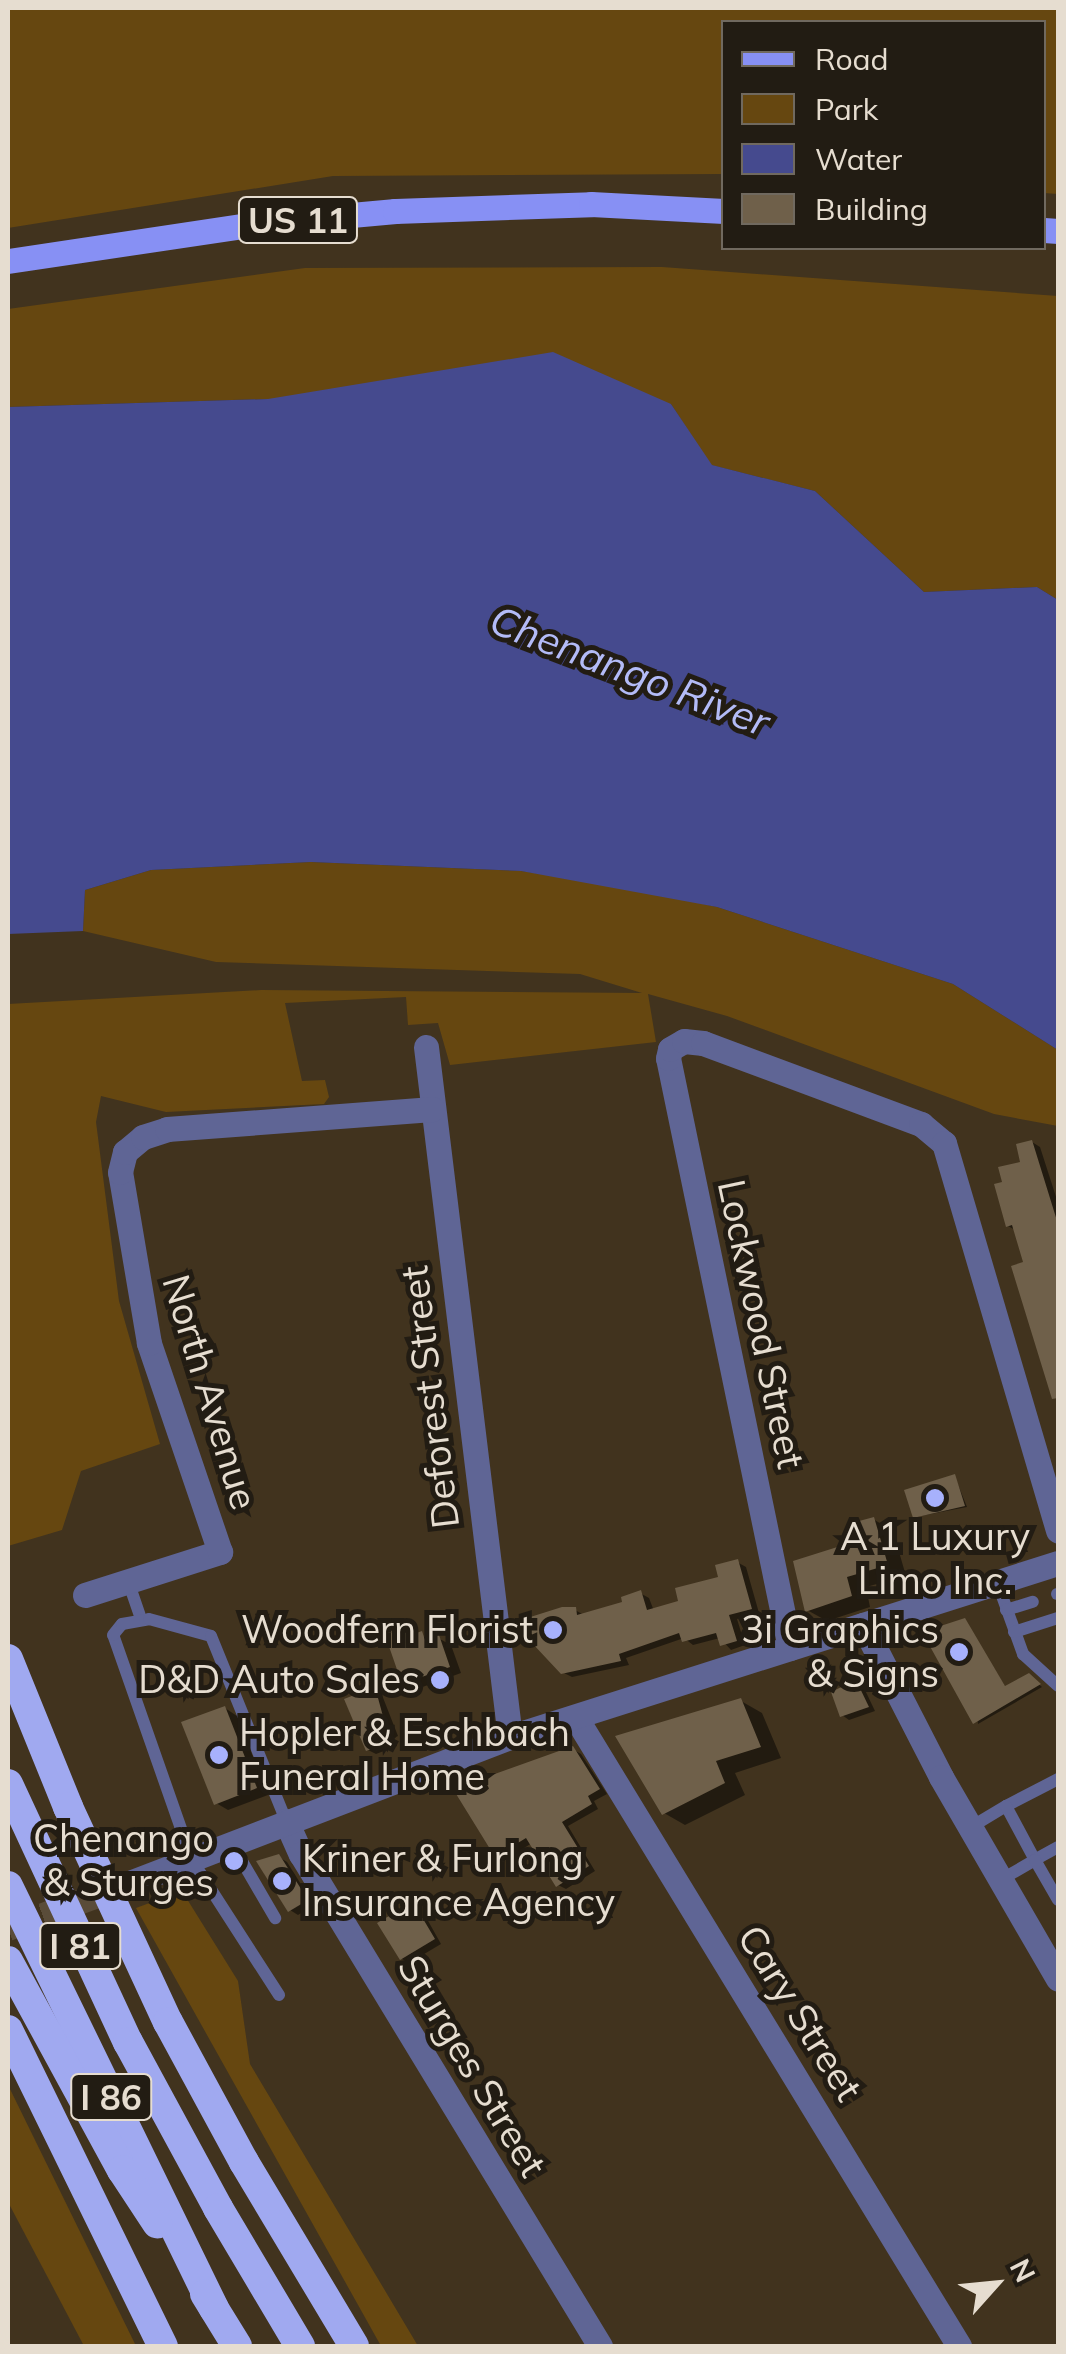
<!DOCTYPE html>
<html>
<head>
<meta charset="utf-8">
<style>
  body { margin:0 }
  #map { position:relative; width:1066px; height:2354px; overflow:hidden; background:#41331e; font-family:Mulish,sans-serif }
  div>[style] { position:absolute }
  .green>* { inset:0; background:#664710 }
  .water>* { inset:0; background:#454a8e }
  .shadow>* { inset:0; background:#0007 }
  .building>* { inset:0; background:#6f604a }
  .tertiary-tunnel>* { height:25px; margin-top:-12.5px; transform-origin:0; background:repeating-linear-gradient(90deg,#5a4c39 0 25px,transparent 0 37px) }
  .service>* { height:12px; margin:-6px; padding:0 6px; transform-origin:6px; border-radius:6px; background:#5f6595 }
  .minor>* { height:25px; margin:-12.5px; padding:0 12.5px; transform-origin:12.5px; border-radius:12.5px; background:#5f6595 }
  .tertiary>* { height:25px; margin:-12.5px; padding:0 12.5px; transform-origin:12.5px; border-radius:12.5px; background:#5f6595 }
  .primary>* { height:25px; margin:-12.5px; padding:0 12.5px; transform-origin:12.5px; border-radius:12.5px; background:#8790f4 }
  .motorway>* { height:30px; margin:-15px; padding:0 15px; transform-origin:15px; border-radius:15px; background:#a0a9f0 }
  .dots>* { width:28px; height:28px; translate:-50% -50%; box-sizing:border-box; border:5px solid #221c13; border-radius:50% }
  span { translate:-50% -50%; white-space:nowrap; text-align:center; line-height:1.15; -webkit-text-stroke:10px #221c13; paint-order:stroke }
  .shield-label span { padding:2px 8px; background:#221c13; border:2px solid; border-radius:8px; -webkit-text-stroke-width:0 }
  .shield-label { font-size:35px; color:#e6ddd0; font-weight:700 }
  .street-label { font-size:38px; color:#e6ddd0 }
  .poi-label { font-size:38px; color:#e6ddd0 }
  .right { translate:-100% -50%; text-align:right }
  .left { translate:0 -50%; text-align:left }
  .water-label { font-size:40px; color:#b3bbf7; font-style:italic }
  .frame { position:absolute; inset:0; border:10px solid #e6ddd0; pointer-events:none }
  .legend { position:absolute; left:721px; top:20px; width:325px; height:230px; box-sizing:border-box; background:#221c13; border:2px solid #70695f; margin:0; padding:12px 18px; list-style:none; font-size:30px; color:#e6ddd0 }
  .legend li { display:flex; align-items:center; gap:20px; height:50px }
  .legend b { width:50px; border:2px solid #70695f }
  .north { position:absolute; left:946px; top:2234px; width:100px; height:100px; -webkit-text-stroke:8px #221c13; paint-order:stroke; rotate:63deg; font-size:28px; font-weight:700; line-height:40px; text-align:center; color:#e6ddd0 }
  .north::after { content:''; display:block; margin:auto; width:35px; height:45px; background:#e6ddd0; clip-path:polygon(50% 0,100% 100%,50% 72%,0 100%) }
</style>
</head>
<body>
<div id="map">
  <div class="green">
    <div style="clip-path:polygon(8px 8px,1058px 8px,1058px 194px,1044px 193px,1044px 22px,724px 22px,723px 174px,333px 176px,8px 228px)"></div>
    <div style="clip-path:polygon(662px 267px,1058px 296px,1058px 600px,1037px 587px,924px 592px,815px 491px,711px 465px,671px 404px,268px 399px,8px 407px,8px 309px,305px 268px)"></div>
    <div style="clip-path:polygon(311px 862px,521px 871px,617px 885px,717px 907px,953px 984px,1058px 1050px,1058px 1126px,994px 1114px,727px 1016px,648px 994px,656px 1042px,450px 1065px,438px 1023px,408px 1025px,406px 997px,285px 1003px,302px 1081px,325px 1080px,329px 1097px,324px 1104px,166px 1112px,101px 1096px,96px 1122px,119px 1301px,160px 1444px,81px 1471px,62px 1530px,8px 1546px,8px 1004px,261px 990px,642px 993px,580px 974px,216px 962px,83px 931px,85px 890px,151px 870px)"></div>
    <div style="clip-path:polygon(182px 1891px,238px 1981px,250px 2064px,418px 2346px,381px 2346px,136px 1908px)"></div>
    <div style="clip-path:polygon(8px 2085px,136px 2346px,84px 2346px,8px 2202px)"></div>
  </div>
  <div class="water">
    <div style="clip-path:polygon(553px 352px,671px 404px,712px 465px,815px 491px,924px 592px,1037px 587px,1058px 600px,1058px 1050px,953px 984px,717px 907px,521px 871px,311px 862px,151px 870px,85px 890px,83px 931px,8px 934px,8px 407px,268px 399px)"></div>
  </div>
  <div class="shadow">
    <div style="clip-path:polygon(1032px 1142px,1040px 1147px,1058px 1203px,1058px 1380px,1017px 1231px,1008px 1226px,1005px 1184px,1023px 1163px)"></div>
    <div style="clip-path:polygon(955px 1477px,967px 1507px,915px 1517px)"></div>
    <div style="clip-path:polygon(873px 1519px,893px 1531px,906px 1576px,866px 1587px,870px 1607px,827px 1621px,807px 1610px)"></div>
    <div style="clip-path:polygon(737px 1562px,746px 1567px,759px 1613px,737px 1619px,745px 1645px,731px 1650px,720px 1638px,693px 1645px,684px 1638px,626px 1658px,629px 1665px,572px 1677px,562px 1672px,575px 1610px,584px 1615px,625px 1604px,640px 1593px,649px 1598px,654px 1611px,681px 1603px,721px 1578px)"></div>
    <div style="clip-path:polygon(965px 1621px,1006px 1688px,1032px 1678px,1042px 1687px,978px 1724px)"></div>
    <div style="clip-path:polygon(403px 1625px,416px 1636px,438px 1638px,451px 1645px,461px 1673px,417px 1689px,404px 1682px)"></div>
    <div style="clip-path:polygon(856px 1683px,864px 1688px,875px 1711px,849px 1720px,842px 1715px)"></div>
    <div style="clip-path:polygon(375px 1690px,382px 1695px,398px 1736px,394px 1738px,397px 1746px,376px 1754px,368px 1750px)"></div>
    <div style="clip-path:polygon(741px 1701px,762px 1713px,781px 1758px,735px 1773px,745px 1795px,685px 1825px,664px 1813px)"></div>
    <div style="clip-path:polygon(225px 1708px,237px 1716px,268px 1795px,228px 1810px,216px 1803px)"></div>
    <div style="clip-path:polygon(572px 1749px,581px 1754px,607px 1794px,594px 1801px,598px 1809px,568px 1826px,595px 1871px,566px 1889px,558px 1885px,532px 1843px,505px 1860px,497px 1856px)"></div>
    <div style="clip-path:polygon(279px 1857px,287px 1862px,314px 1905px,298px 1915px,290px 1910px)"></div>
    <div style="clip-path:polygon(401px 1912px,411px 1920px,419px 1915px,427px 1919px,441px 1944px,409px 1963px,402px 1959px)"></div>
  </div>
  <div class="building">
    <div style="clip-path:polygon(1032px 1140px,1058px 1224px,1058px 1398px,1052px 1399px,1011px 1266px,1023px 1262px,1012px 1225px,1006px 1227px,994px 1184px,1002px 1182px,998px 1167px,1020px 1162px,1016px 1144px)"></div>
    <div style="clip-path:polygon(955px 1474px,965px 1506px,913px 1518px,904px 1490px)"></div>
    <div style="clip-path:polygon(874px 1517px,888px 1565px,847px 1577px,852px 1596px,805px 1612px,793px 1561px,850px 1543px,848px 1524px)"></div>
    <div style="clip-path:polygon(738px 1559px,752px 1609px,729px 1615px,737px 1641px,720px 1646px,716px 1633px,682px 1642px,679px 1633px,619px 1654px,621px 1661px,561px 1674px,532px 1643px,524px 1619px,562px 1607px,576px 1607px,577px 1615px,622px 1602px,621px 1597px,641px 1590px,647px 1610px,678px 1601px,675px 1588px,718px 1577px,715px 1565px)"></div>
    <div style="clip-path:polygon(965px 1618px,1005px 1686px,1029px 1673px,1041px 1684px,973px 1724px,922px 1632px)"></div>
    <div style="clip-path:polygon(403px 1622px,408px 1636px,422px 1631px,425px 1640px,439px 1635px,450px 1667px,402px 1684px,383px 1629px)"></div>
    <div style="clip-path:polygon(856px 1680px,869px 1707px,840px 1717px,831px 1692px)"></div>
    <div style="clip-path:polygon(375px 1687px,390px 1742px,366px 1751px,344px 1699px)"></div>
    <div style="clip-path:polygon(741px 1698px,761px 1747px,716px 1761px,725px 1783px,662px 1815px,615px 1736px)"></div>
    <div style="clip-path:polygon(225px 1706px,257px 1788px,214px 1805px,181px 1722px)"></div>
    <div style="clip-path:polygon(573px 1746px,600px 1789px,588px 1796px,592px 1804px,562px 1822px,589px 1866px,556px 1887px,526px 1838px,495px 1857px,453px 1789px)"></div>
    <div style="clip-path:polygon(279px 1854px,308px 1900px,288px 1912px,256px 1861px)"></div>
    <div style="clip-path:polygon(401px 1909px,407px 1919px,419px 1912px,435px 1939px,400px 1960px,377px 1923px)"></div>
  </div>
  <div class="tertiary-tunnel">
    <div style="left:8px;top:1928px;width:125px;rotate:-20.2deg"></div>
  </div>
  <div class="service">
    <div style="left:128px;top:1581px;width:39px;rotate:71deg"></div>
    <div style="left:997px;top:1582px;width:77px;rotate:70.1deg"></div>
    <div style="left:1023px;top:1654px;width:47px;rotate:42.4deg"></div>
    <div style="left:1057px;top:1594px;width:1px"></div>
    <div style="left:1006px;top:1610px;width:28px;rotate:-17deg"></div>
    <div style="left:1014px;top:1632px;width:46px;rotate:-17.7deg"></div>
    <div style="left:1006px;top:1806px;width:59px;rotate:-27.4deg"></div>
    <div style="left:971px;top:1827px;width:41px;rotate:-31deg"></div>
    <div style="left:1006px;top:1806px;width:61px;rotate:61.8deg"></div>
    <div style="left:1035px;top:1860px;width:39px;rotate:150deg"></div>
    <div style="left:232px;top:1844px;width:86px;rotate:59.8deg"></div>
    <div style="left:1058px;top:1847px;width:26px;rotate:151deg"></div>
    <div style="left:1035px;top:1860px;width:46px;rotate:60.1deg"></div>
    <div style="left:279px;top:1995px;width:161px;rotate:-122.8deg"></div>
    <div style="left:192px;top:1860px;width:238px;rotate:-109.3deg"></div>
    <div style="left:113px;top:1635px;width:14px;rotate:-51deg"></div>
    <div style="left:122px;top:1624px;width:27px;rotate:-10deg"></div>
    <div style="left:149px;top:1619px;width:64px;rotate:15.3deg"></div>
    <div style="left:211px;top:1636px;width:200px;rotate:67.9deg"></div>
  </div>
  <div class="minor">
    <div style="left:426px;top:1047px;width:695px;rotate:83.06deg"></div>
    <div style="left:85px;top:1595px;width:142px;rotate:-17.7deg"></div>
    <div style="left:220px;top:1552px;width:221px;rotate:-108.8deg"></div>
    <div style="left:149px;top:1343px;width:173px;rotate:-99.6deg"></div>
    <div style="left:120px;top:1172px;width:21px;rotate:-76deg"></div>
    <div style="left:125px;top:1152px;width:23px;rotate:-40deg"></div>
    <div style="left:143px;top:1137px;width:25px;rotate:-18deg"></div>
    <div style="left:167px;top:1129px;width:266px;rotate:-4.3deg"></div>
    <div style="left:863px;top:1625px;width:171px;rotate:62.8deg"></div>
    <div style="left:941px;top:1777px;width:233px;rotate:59.9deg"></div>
    <div style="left:790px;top:1648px;width:602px;rotate:-101.68deg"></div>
    <div style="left:668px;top:1058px;width:9px;rotate:-77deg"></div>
    <div style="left:670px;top:1049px;width:16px;rotate:-30deg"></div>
    <div style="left:684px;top:1041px;width:19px;rotate:6deg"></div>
    <div style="left:703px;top:1043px;width:233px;rotate:20.4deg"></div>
    <div style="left:921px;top:1124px;width:30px;rotate:40deg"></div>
    <div style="left:944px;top:1143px;width:404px;rotate:73.6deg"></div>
    <div style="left:576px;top:1718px;width:736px;rotate:58.62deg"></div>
    <div style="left:286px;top:1821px;width:36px;rotate:66deg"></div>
    <div style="left:301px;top:1854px;width:576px;rotate:58.71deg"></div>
  </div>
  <div class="tertiary">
    <div style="left:127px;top:1884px;width:410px;rotate:-21deg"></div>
    <div style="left:510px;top:1737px;width:575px;rotate:-17.62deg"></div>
  </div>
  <div class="primary">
    <div style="left:1044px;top:230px;width:14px;rotate:4deg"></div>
    <div style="left:8px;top:261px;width:258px;rotate:-8.5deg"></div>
    <div style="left:263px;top:223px;width:133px;rotate:-5.2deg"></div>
    <div style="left:395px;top:211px;width:196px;rotate:-2deg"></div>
    <div style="left:591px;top:204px;width:133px;rotate:3deg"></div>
  </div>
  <div class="motorway">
    <div style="left:8px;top:1659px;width:160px;rotate:67.9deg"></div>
    <div style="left:68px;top:1807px;width:237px;rotate:65.1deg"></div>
    <div style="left:168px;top:2022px;width:159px;rotate:61.5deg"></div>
    <div style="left:244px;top:2162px;width:214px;rotate:59.1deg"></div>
    <div style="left:8px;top:1784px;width:285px;rotate:65.1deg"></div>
    <div style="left:128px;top:2042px;width:189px;rotate:61.5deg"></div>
    <div style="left:218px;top:2208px;width:161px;rotate:59.3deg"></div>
    <div style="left:8px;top:1886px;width:470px;rotate:64deg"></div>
    <div style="left:8px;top:1961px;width:238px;rotate:61.4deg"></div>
    <div style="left:122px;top:2170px;width:64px;rotate:56.6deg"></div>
    <div style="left:8px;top:2030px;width:352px;rotate:63.9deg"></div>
    <div style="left:205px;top:2294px;width:61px;rotate:58.4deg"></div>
  </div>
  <div class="dots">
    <div style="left:935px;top:1498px;background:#a7b1fc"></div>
    <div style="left:553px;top:1630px;background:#a7b1fc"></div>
    <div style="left:959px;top:1652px;background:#a7b1fc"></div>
    <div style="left:440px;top:1680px;background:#a7b1fc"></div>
    <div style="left:219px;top:1755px;background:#a7b1fc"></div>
    <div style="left:234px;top:1861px;background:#a7b1fc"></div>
    <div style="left:282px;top:1881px;background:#a7b1fc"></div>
  </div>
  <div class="shield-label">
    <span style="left:298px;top:220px">US 11</span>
    <span style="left:80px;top:1946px">I 81</span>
    <span style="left:111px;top:2097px">I 86</span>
  </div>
  <div class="street-label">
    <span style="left:761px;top:1324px;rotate:78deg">Lockwood Street</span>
    <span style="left:210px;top:1392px;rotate:73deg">North Avenue</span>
    <span style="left:430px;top:1397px;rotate:-97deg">Deforest Street</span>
    <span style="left:800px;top:2013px;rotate:58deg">Cary Street</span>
    <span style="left:472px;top:2066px;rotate:59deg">Sturges Street</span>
  </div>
  <div class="poi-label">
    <span style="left:935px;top:1559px">A 1 Luxury<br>Limo Inc.</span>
    <span class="right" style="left:533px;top:1630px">Woodfern Florist</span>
    <span class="right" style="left:939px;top:1652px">3i Graphics<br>&amp; Signs</span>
    <span class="right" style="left:420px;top:1680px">D&amp;D Auto Sales</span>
    <span class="left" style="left:239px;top:1755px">Hopler &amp; Eschbach<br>Funeral Home</span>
    <span class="right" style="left:214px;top:1861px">Chenango<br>&amp; Sturges</span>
    <span class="left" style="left:302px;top:1881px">Kriner &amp; Furlong<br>Insurance Agency</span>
  </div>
  <div class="water-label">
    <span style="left:630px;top:670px;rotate:21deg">Chenango River</span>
  </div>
  <div class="frame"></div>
  <ul class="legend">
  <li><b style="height:12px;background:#8790f4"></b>Road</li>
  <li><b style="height:28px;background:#664710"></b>Park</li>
  <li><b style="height:28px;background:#454a8e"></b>Water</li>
  <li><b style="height:28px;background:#6f604a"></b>Building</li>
  </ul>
  <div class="north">N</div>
</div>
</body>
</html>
